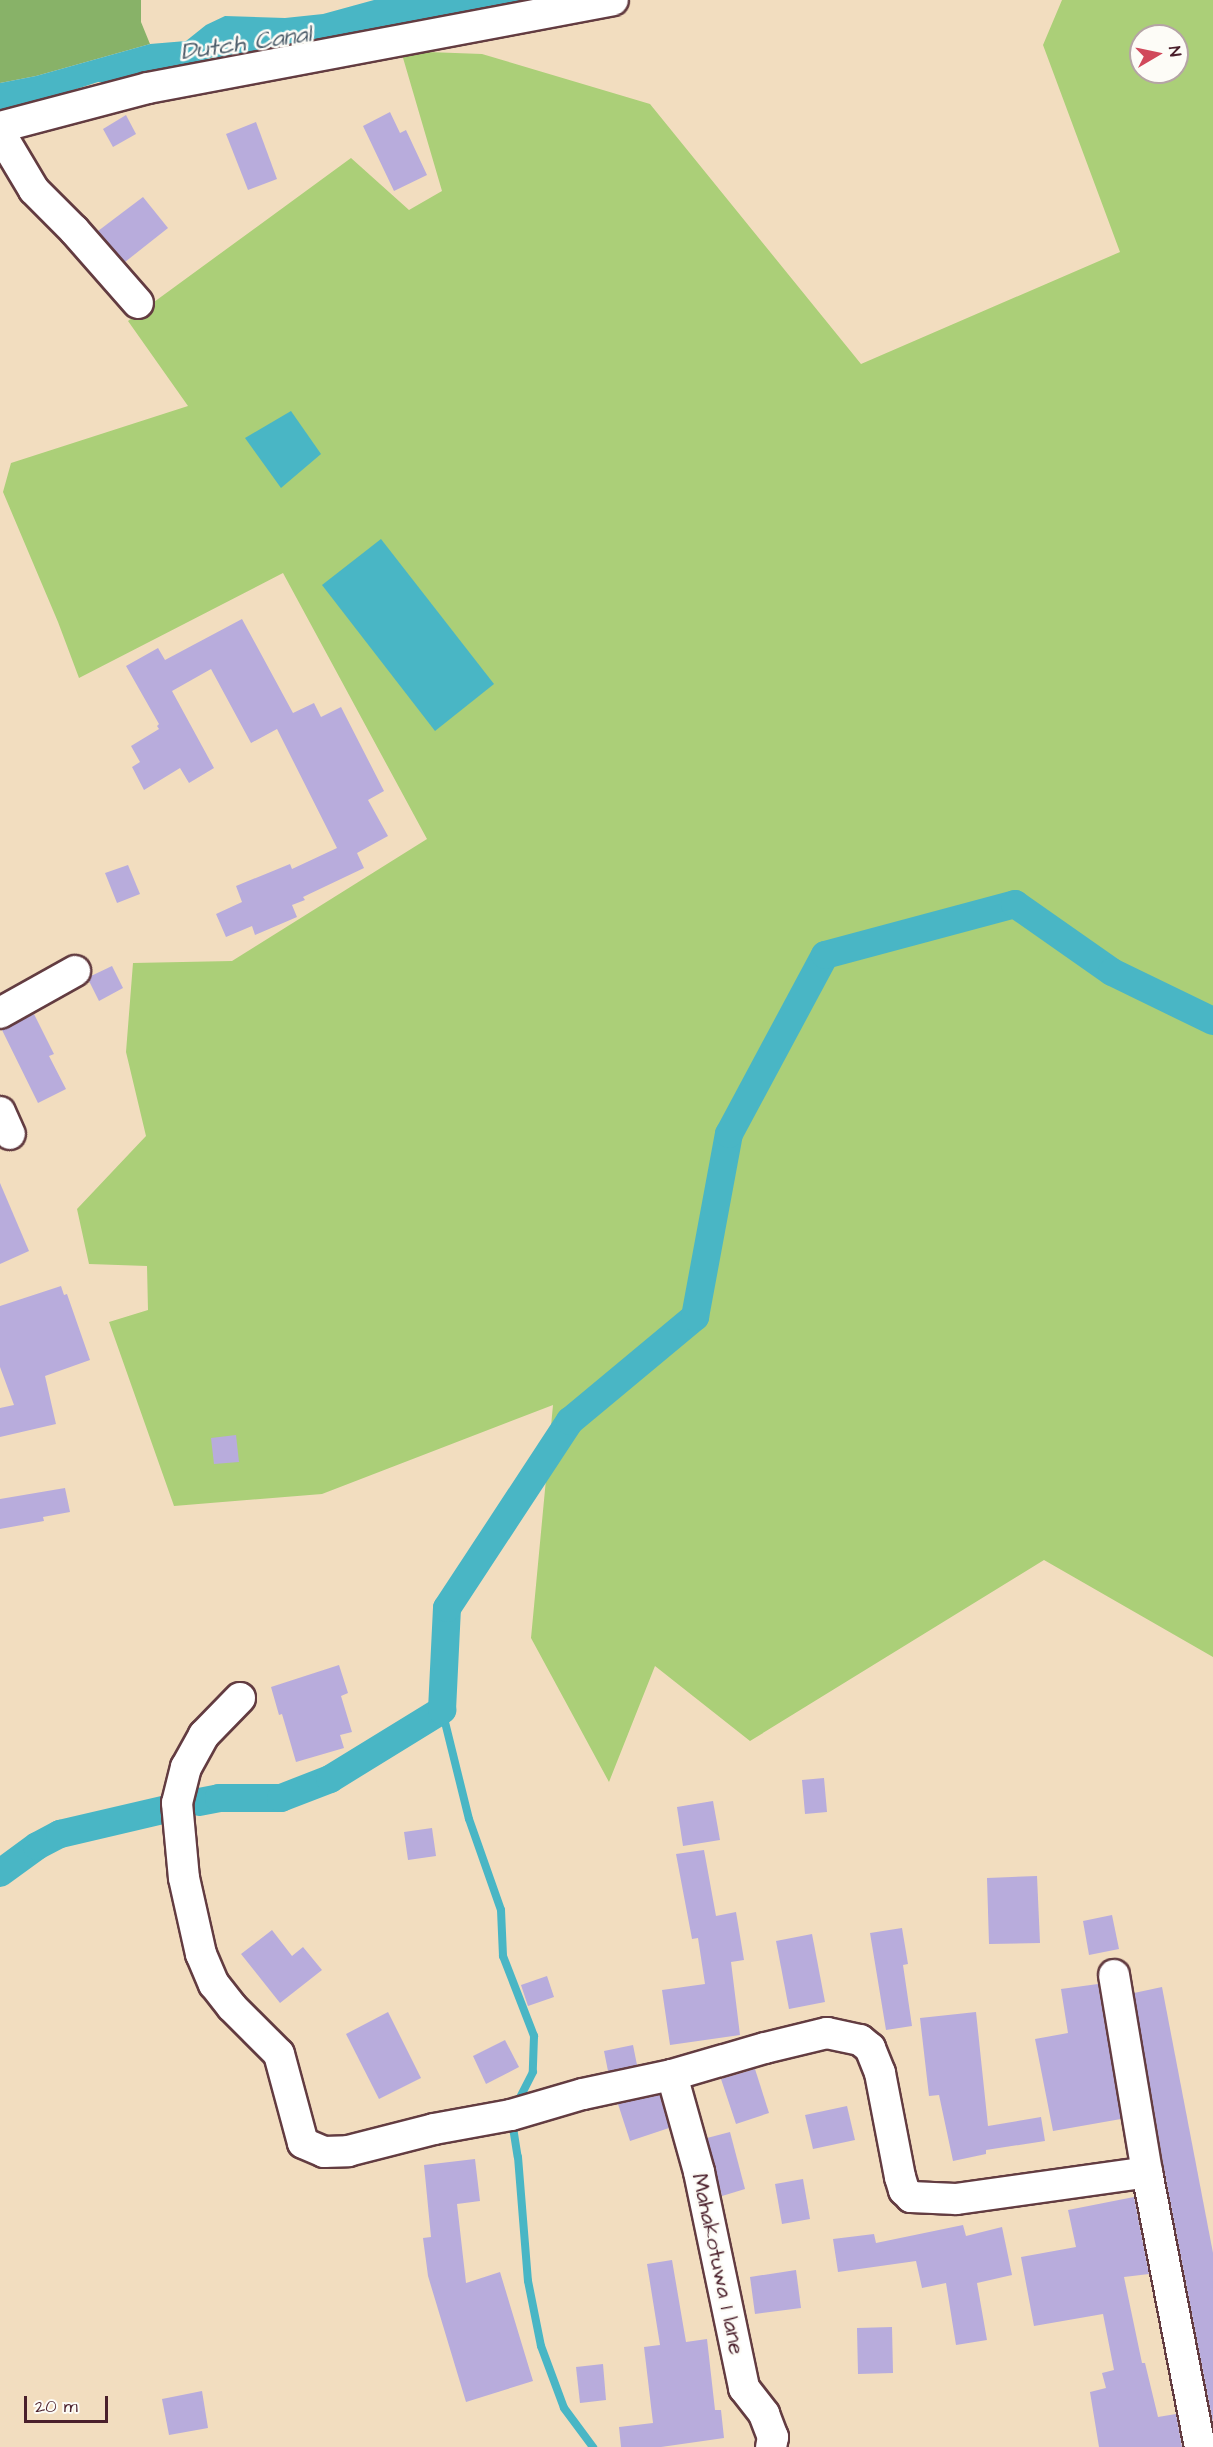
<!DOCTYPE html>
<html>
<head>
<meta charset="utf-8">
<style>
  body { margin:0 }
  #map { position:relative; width:1213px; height:2447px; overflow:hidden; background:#f2ddbf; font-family:"Architects Daughter",sans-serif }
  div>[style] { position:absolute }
  .green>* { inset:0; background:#abcf78 }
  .forest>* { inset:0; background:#88b268 }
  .water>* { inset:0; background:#49b6c5 }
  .stream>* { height:8px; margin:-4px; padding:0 4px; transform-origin:4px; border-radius:4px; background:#49b6c5 }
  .canal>* { height:28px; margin:-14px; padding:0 14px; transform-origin:14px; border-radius:14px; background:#49b6c5 }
  .building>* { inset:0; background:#b8acdc }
  .roads { filter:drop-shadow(2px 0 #633c41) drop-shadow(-2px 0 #633c41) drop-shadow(0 2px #633c41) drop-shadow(0 -2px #633c41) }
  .street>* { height:30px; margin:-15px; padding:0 15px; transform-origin:15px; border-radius:15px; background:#fff }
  span { translate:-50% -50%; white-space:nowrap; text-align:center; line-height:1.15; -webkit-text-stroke:5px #fdfcf7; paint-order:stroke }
  .street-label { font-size:22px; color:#4a1f2b }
  .water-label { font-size:24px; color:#4a5b69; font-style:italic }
  .north { position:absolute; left:1129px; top:24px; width:60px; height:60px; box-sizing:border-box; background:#fdfcf7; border:2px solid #b5a4a5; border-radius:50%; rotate:81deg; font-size:16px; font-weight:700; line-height:24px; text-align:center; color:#4a1f2b }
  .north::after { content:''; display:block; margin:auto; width:21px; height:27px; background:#d1495b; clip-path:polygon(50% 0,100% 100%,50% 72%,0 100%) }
  .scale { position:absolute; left:24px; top:2396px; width:84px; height:27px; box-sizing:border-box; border:3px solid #4a1f2b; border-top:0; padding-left:8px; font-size:18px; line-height:21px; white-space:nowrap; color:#4a1f2b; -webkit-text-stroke:4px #fdfcf7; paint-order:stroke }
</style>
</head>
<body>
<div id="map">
  <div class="green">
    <div style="clip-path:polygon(evenodd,1062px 0,1213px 0,1213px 1657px,1044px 1560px,750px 1741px,655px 1666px,609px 1782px,531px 1638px,553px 1405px,322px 1494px,174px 1506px,109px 1322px,148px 1310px,147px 1266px,89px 1264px,77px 1209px,146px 1136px,126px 1052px,133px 963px,232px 961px,427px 839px,283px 573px,79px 678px,58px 622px,3px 492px,11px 463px,188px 406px,128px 321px,351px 158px,409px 210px,442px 191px,401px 51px,482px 54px,650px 104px,861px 364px,1120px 252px,1043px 45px,1062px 0,1141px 36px,1177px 36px,1177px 72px,1141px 72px,1141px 36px)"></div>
  </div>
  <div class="forest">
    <div style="clip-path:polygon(0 0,141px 0,141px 22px,150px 44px,36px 76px,0 83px)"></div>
  </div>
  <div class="water">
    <div style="clip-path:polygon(374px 0,539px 0,260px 50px,248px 60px,233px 67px,213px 57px,181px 69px,120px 83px,98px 82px,0 114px,0 83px,36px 76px,150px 44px,186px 41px,206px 25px,225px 16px,285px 18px,323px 14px)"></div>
    <div style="clip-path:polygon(291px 411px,321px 454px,281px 488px,245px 438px)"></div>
    <div style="clip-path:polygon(381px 539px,494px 684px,435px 731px,322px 585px)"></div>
  </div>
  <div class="stream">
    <div style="left:442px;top:1710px;width:112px;rotate:76.1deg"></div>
    <div style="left:469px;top:1819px;width:96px;rotate:70.6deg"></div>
    <div style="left:501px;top:1910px;width:46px;rotate:87.5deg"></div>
    <div style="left:503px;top:1956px;width:86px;rotate:68.8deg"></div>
    <div style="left:534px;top:2036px;width:36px;rotate:92deg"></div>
    <div style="left:533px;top:2072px;width:38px;rotate:117deg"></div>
    <div style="left:512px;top:2121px;width:36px;rotate:81deg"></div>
    <div style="left:518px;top:2157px;width:124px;rotate:85.4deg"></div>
    <div style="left:528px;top:2281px;width:66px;rotate:78.7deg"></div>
    <div style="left:541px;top:2346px;width:66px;rotate:69.6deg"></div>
    <div style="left:564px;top:2408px;width:49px;rotate:53.4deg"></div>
  </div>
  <div class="canal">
    <div style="left:199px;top:1802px;width:20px;rotate:-11deg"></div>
    <div style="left:219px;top:1798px;width:62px"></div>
    <div style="left:281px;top:1798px;width:53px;rotate:-21.2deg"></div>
    <div style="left:330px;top:1779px;width:132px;rotate:-31.6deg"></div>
    <div style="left:442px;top:1710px;width:102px;rotate:-87.2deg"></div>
    <div style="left:447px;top:1608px;width:224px;rotate:-56.7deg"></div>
    <div style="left:570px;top:1421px;width:163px;rotate:-39.8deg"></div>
    <div style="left:695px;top:1317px;width:186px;rotate:-79.5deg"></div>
    <div style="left:729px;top:1134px;width:203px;rotate:-61.8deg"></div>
    <div style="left:825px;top:955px;width:197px;rotate:-15deg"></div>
    <div style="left:1015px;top:904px;width:118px;rotate:35deg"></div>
    <div style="left:1112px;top:972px;width:112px;rotate:25.9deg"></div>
    <div style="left:0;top:1873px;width:46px;rotate:-36.1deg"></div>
    <div style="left:37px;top:1846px;width:26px;rotate:-28deg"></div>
    <div style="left:60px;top:1834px;width:106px;rotate:-13.1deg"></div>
  </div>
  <div class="building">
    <div style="clip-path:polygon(390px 112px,400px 133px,406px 130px,427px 175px,394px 191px,363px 126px)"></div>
    <div style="clip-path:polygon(126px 115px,136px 134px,113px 147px,103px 129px)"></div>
    <div style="clip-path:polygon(256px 122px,277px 179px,248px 190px,226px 134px)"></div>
    <div style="clip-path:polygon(143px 197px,168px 228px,125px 262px,98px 231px)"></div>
    <div style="clip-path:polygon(242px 619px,293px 713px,314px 703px,321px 717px,341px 707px,384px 791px,368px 800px,388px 836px,357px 853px,364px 868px,303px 897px,305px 900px,292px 905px,297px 917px,255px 935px,252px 926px,226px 937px,216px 914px,242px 902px,236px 886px,290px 864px,292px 869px,337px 848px,277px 729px,251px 743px,211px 669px,172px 691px,214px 768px,189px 783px,180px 768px,144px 790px,132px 767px,140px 762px,131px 746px,159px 729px,157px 726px,159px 724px,126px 666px,158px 648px,165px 660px)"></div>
    <div style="clip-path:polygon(128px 865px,140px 894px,117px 903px,105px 873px)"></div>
    <div style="clip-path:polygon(112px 966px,123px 988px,99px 1001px,89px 981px,91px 976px)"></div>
    <div style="clip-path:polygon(34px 1014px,54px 1054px,49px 1056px,66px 1089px,38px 1103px,2px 1030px)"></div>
    <div style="clip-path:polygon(0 1183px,29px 1251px,0 1264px)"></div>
    <div style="clip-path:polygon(61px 1286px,64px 1295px,67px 1294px,90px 1360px,45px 1376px,56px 1424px,0 1437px,0 1408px,14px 1405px,0 1367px,0 1306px)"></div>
    <div style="clip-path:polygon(236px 1435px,239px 1462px,214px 1464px,211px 1438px)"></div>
    <div style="clip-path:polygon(65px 1488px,70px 1512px,43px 1517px,44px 1521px,0 1529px,0 1499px)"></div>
    <div style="clip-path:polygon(339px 1665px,348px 1693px,341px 1696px,352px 1732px,340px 1735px,344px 1748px,296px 1762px,282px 1714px,279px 1715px,271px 1687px)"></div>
    <div style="clip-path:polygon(824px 1778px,827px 1812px,805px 1814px,802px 1780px)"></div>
    <div style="clip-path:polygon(713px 1801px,720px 1840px,683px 1846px,677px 1807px)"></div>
    <div style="clip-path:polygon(432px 1828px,436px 1856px,408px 1860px,404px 1832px)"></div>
    <div style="clip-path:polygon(704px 1850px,716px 1916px,736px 1912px,744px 1960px,731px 1962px,740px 2035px,670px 2045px,662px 1990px,705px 1984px,698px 1938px,692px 1939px,676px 1854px)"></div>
    <div style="clip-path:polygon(1037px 1876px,1040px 1943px,989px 1944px,987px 1878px)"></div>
    <div style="clip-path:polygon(1112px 1915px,1119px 1949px,1089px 1955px,1083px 1921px)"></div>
    <div style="clip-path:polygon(902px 1928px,908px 1964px,903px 1965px,912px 2026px,886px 2030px,870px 1933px)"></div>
    <div style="clip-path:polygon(272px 1930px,292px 1956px,303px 1947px,322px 1970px,280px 2003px,241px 1954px)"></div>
    <div style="clip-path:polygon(812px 1934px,825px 2002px,789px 2009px,776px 1941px)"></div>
    <div style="clip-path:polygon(547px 1976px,554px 1997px,528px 2006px,521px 1985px)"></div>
    <div style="clip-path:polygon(1098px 1984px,1121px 2119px,1053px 2131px,1035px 2039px,1068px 2033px,1061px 1989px)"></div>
    <div style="clip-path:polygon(1162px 1987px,1213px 2253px,1213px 2423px,1164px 2169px,1134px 1993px)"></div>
    <div style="clip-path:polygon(388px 2012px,421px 2078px,379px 2099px,346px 2034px)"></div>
    <div style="clip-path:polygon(976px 2012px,988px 2126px,1041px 2117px,1045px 2141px,986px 2150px,986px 2154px,953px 2161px,939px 2095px,929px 2096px,920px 2018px)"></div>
    <div style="clip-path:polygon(505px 2040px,519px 2067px,486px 2084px,473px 2056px)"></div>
    <div style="clip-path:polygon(633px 2045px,637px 2065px,608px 2071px,604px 2051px)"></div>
    <div style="clip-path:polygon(755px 2069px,769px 2113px,736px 2124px,721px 2079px)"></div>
    <div style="clip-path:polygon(660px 2095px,669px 2128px,630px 2141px,618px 2104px)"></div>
    <div style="clip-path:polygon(847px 2106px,855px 2140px,813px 2149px,805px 2115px)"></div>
    <div style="clip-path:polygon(730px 2132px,745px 2189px,722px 2196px,707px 2138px)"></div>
    <div style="clip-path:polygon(475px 2159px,480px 2201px,457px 2204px,466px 2283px,500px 2272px,533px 2381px,466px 2402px,428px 2276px,423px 2238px,431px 2237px,424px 2165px)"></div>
    <div style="clip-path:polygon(803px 2179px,810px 2219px,782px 2224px,775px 2184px)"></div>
    <div style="clip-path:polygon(1134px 2197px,1149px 2274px,1124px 2277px,1142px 2363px,1145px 2363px,1158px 2417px,1176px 2414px,1182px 2447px,1099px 2447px,1090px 2392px,1106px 2388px,1102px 2373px,1114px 2370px,1103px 2314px,1034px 2326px,1021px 2257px,1076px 2247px,1068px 2210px)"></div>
    <div style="clip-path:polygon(963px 2225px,966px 2236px,1002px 2227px,1012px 2275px,977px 2283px,987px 2340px,956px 2345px,946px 2283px,922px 2288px,916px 2261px,838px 2272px,833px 2239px,874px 2234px,876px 2243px)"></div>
    <div style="clip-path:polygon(672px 2260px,686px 2342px,707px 2339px,715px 2410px,721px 2410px,724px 2438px,661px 2447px,621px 2447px,619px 2427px,653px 2423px,644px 2347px,660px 2345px,647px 2264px)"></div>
    <div style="clip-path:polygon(796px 2270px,801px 2308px,755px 2314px,750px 2277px)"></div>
    <div style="clip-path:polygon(892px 2327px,893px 2373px,858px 2374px,857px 2328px)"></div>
    <div style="clip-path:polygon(603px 2364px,606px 2400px,580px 2403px,576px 2367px)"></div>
    <div style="clip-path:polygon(202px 2391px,208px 2428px,169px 2435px,162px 2399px)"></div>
  </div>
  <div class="roads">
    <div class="street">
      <div style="left:0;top:127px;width:153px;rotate:-14.8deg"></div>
      <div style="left:148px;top:88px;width:473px;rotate:-10.7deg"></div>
      <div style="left:0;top:133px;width:66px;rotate:59.2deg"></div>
      <div style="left:34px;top:190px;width:57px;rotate:45deg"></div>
      <div style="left:74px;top:230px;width:97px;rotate:48.8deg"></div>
      <div style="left:0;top:1013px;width:86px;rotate:-29.2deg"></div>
      <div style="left:0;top:1112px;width:24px;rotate:66deg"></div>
      <div style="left:240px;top:1698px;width:52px;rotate:134.2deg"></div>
      <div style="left:204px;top:1735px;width:37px;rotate:119deg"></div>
      <div style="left:186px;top:1767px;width:37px;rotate:104deg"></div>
      <div style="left:177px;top:1803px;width:75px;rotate:84.7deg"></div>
      <div style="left:184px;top:1878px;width:78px;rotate:77.4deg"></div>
      <div style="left:201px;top:1954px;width:33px;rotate:67deg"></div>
      <div style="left:214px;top:1984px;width:29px;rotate:52deg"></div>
      <div style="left:232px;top:2007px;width:66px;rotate:45deg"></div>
      <div style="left:279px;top:2054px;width:92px;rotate:74.9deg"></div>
      <div style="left:303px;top:2143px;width:23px;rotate:23deg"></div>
      <div style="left:324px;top:2152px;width:24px;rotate:-2deg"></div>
      <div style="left:348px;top:2151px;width:89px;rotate:-14.3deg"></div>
      <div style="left:434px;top:2129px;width:78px;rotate:-10.3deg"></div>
      <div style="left:511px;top:2115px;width:75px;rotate:-16.3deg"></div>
      <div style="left:583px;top:2094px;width:91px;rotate:-12.1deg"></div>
      <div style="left:672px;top:2075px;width:97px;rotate:-16.2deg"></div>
      <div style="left:765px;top:2048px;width:64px;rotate:-13.6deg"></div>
      <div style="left:827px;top:2033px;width:34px;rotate:12deg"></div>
      <div style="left:860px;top:2040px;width:13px;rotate:39deg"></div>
      <div style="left:870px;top:2048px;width:27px;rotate:68deg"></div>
      <div style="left:880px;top:2073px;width:106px;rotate:79.1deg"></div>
      <div style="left:900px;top:2177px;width:14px;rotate:73deg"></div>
      <div style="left:904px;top:2190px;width:10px;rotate:45deg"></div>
      <div style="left:911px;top:2197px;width:45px;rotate:2.5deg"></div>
      <div style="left:956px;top:2199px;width:193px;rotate:-8deg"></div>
      <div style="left:1147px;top:2172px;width:280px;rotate:79.1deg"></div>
      <div style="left:1114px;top:1975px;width:200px;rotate:80.5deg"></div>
      <div style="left:672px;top:2075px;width:101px;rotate:74.4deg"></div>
      <div style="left:699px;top:2172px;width:221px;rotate:78.2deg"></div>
      <div style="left:744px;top:2388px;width:33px;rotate:52deg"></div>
      <div style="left:764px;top:2414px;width:25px;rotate:69deg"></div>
      <div style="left:773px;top:2437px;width:10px;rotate:101deg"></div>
    </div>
  </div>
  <div class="street-label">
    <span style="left:718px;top:2264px;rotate:78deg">Mahakotuwa 1 lane</span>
  </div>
  <div class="water-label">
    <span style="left:246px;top:44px;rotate:-8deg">Dutch Canal</span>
  </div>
  <div class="north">N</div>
  <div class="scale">20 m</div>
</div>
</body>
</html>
